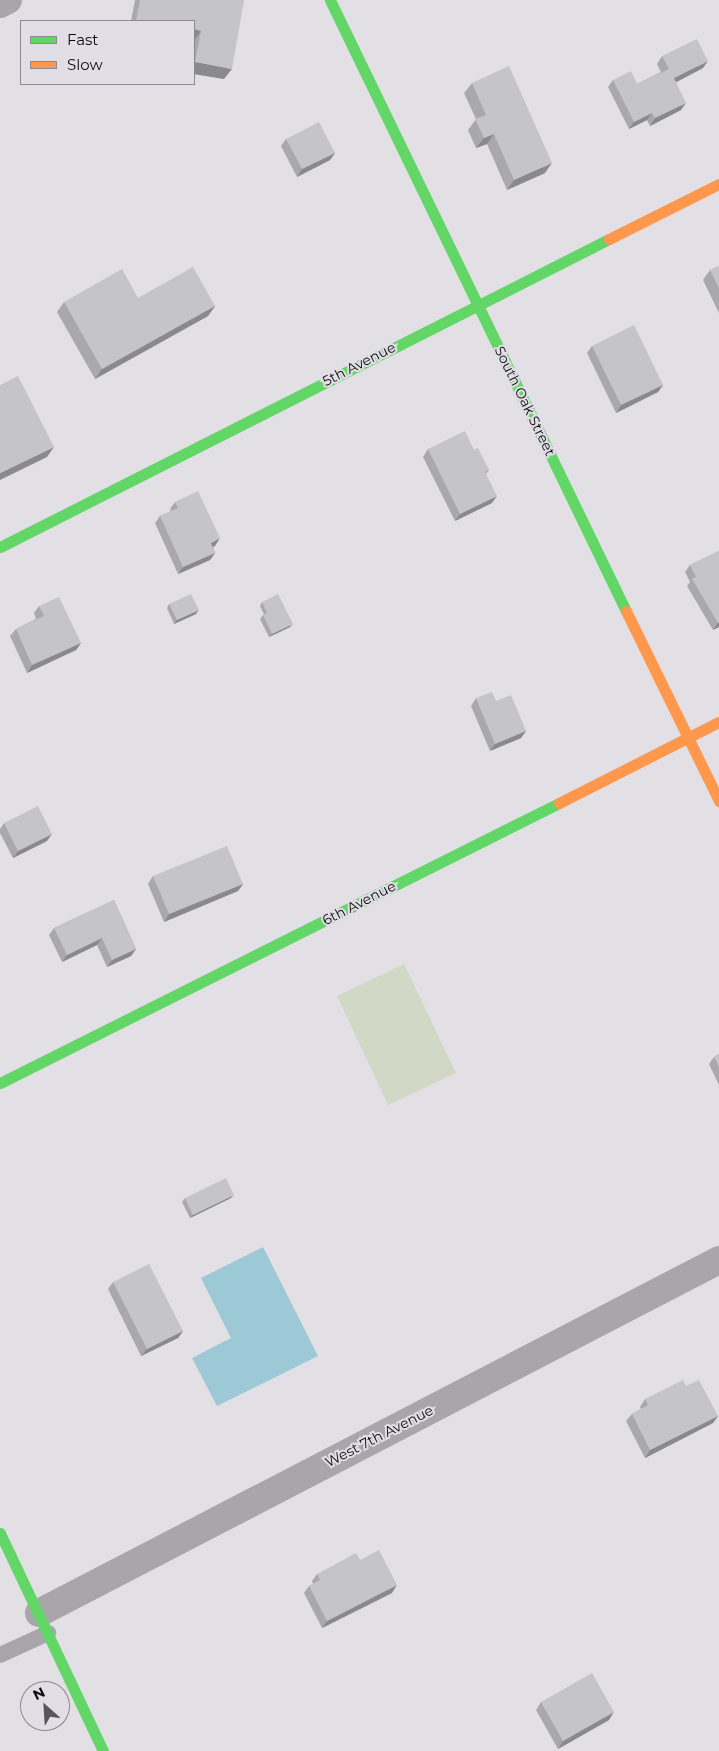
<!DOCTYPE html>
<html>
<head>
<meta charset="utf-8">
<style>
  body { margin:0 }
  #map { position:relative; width:719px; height:1751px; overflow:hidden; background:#e2e0e4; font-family:Montserrat,sans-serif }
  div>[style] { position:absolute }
  .green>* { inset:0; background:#d2d8c6 }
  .water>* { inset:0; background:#9dc8d5 }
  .lane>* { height:16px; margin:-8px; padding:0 8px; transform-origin:8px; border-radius:8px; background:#aaa5aa }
  .street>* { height:28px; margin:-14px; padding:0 14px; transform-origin:14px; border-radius:14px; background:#aaa5aa }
  .fast>* { height:11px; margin:-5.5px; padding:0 5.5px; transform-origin:5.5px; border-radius:5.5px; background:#63d668 }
  .slow>* { height:11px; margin:-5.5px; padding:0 5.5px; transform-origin:5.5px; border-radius:5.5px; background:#ff974d }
  .wall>* { inset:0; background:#a9a9ab }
  .shaded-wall>* { inset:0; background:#8a898b }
  .building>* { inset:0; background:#c5c4c7 }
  span { translate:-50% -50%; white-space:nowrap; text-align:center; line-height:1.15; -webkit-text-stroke:4px #e1dee6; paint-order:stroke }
  .street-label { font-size:14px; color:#0d0c0f }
  .legend { position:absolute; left:20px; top:20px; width:175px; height:65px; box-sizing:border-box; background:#e1dee6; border:1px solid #8c8a90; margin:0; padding:6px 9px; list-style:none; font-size:15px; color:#0d0c0f }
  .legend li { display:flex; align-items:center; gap:10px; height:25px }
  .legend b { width:25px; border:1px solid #8c8a90 }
  .north { position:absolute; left:20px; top:1681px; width:50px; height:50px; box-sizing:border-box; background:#e1dee6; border:1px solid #8c8a90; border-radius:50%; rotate:334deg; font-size:14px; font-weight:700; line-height:20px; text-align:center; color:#0d0c0f }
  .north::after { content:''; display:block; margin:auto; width:18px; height:22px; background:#58565a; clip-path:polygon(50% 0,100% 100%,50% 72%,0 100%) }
</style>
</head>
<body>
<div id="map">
  <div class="green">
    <div style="clip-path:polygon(404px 964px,456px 1073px,388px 1105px,337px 996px)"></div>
  </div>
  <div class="water">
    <div style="clip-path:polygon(263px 1247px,318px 1356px,217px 1406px,192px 1358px,231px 1338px,201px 1278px)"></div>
  </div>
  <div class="lane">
    <div style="left:0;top:1655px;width:53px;rotate:-24.6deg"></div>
  </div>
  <div class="street">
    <div style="left:0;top:4px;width:9px;rotate:-27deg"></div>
    <div style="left:39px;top:1613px;width:766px;rotate:-27.43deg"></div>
  </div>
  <div class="fast">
    <div style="left:330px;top:0;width:679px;rotate:64.15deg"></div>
    <div style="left:0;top:547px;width:682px;rotate:-26.83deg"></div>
    <div style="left:0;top:1083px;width:625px;rotate:-26.61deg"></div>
    <div style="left:0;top:1533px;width:241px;rotate:64.7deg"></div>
  </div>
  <div class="slow">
    <div style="left:609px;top:239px;width:123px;rotate:-26.6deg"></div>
    <div style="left:626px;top:611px;width:212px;rotate:63.9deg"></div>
    <div style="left:559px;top:803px;width:179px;rotate:-26.9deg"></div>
  </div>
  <div class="wall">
    <div style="clip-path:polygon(135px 0,244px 0,224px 79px,194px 74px,194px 21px,131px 21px)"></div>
    <div style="clip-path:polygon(662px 56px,703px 68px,676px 82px,681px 110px,650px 126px,647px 120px,629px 129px,608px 87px,613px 80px,637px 84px,661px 72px,657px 64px)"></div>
    <div style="clip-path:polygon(472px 83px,545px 173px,507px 190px,487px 144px,476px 148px,468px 130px,476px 119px,464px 93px)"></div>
    <div style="clip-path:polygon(286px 139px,335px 153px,330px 160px,297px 177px,281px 146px)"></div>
    <div style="clip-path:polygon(719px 266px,719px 313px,703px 280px,710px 270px)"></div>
    <div style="clip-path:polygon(64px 302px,215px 306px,208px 316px,95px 379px,57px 312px)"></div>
    <div style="clip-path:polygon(592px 346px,663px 385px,658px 392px,616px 413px,587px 353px)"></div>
    <div style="clip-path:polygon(428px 449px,474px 450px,489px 470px,486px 474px,492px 503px,455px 521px,423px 457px)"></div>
    <div style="clip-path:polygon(175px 502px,215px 546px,213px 547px,215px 553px,210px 560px,178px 574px,155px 523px,160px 516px,171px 511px,170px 509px)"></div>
    <div style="clip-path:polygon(719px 551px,719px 627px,713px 630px,687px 586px,690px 582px,685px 572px,690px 565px)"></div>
    <div style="clip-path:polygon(262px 602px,290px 627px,269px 637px,260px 619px,264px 614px,260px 606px)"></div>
    <div style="clip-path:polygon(169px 604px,196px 614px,174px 624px,167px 608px)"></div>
    <div style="clip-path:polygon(39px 606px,81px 643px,76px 650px,27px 673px,10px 636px,16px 629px,36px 619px,34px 613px)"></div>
    <div style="clip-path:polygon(476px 698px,496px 701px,526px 731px,521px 738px,490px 751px,471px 706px)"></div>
    <div style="clip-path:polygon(4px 823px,47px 841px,13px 858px,0 833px,0 829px)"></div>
    <div style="clip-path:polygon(153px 876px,243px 884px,238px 891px,164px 922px,148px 884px)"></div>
    <div style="clip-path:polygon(114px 900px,136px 949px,131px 956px,107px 967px,97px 945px,62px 962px,49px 935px,54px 928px)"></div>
    <div style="clip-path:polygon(719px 1054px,719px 1085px,709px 1064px,714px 1057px)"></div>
    <div style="clip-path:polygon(185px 1198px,231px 1198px,190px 1218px,182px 1202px)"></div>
    <div style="clip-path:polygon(113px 1282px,183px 1331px,178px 1338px,141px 1356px,108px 1289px)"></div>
    <div style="clip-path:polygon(686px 1386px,718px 1416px,713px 1423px,645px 1458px,626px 1421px,632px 1414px,641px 1409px,640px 1407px,645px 1399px)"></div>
    <div style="clip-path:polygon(360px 1560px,392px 1593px,322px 1628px,304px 1593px,309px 1586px,313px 1584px,312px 1581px,317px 1574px)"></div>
    <div style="clip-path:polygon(541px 1702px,609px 1720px,558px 1749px,536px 1710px)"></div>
  </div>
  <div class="shaded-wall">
    <div style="clip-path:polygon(194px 29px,201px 31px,194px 41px)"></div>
    <div style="clip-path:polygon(708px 61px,703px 68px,669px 86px,674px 78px)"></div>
    <div style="clip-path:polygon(195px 62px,232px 69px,224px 79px,194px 74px,194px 64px)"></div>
    <div style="clip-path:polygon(686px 103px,681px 110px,650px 126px,655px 118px)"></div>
    <div style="clip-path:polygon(652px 113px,647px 120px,629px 129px,634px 122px)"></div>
    <div style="clip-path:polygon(494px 134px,487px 144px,476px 148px,484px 138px)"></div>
    <div style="clip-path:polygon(335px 153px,330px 160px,297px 177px,302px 169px)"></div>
    <div style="clip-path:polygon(552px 163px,545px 173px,507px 190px,514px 180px)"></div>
    <div style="clip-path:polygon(215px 306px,208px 316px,95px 379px,102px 369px)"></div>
    <div style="clip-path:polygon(663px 385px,658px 392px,616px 413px,621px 405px)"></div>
    <div style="clip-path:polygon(54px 447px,47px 457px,0 480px,0 473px)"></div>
    <div style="clip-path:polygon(497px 496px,492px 503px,455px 521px,460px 514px)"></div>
    <div style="clip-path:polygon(220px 538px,215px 546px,206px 550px,211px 543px)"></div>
    <div style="clip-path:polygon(215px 553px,210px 560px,178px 574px,183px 567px)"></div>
    <div style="clip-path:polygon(199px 610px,196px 614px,174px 624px,177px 620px)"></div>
    <div style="clip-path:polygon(719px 622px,719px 627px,713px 630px,718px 623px)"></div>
    <div style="clip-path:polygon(293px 624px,290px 627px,269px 637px,272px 634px)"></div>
    <div style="clip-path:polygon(81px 643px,76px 650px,27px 673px,32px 665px)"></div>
    <div style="clip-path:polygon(526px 731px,521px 738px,490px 751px,495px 744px)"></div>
    <div style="clip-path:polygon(52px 834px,47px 841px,13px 858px,18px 851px)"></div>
    <div style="clip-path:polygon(243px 884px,238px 891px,164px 922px,169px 914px)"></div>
    <div style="clip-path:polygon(102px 938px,97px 945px,62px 962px,67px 955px)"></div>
    <div style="clip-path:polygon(136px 949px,131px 956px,107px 967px,112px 960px)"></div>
    <div style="clip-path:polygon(234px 1195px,231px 1198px,190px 1218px,193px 1215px)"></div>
    <div style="clip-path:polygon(183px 1331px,178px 1338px,141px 1356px,147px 1349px)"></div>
    <div style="clip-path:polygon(718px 1416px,713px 1423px,645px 1458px,650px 1450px)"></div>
    <div style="clip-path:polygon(397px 1585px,392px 1593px,322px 1628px,327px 1621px)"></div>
    <div style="clip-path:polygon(614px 1712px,609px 1720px,558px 1749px,563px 1741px)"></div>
  </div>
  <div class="building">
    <div style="clip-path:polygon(140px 0,244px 0,232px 69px,195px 62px,201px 31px,194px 29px,194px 21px,136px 21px)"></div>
    <div style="clip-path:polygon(697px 39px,708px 61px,674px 78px,686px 103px,655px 118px,652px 113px,634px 122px,613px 80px,631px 71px,637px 84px,669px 69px,662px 56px)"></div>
    <div style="clip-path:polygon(509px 66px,552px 163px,514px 180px,494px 134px,484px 138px,475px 119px,486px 115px,472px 83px)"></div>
    <div style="clip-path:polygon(319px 122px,335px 153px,302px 169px,286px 139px)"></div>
    <div style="clip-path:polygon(719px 266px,719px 288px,710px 270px)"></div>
    <div style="clip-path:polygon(193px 267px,215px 306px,102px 369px,64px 302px,122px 269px,138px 298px)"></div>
    <div style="clip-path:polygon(634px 325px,663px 385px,621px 405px,592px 346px)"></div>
    <div style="clip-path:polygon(18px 376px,54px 447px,0 473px,0 385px)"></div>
    <div style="clip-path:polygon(465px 431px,474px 450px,478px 448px,489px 470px,485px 472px,497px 496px,460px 514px,428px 449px)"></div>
    <div style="clip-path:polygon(198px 491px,220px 538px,211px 543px,215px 553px,183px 567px,160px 516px,178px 508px,175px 502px)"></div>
    <div style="clip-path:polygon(719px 551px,719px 622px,718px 623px,692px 579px,696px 577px,690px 565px)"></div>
    <div style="clip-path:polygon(191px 594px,199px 610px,177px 620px,169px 604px)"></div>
    <div style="clip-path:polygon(278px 594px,293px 624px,272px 634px,263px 615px,267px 613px,262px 602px)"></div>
    <div style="clip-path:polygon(59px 597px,81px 643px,32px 665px,16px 629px,44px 616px,39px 606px)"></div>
    <div style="clip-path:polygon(492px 692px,496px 701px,511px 695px,526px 731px,495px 744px,476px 698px)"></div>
    <div style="clip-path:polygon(38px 806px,52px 834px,18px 851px,4px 823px)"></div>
    <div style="clip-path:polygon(227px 846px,243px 884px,169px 914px,153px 876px)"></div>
    <div style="clip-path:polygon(114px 900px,136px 949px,112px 960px,102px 938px,67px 955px,54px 928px)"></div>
    <div style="clip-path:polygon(719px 1054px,719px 1067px,714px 1057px)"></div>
    <div style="clip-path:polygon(226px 1178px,234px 1195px,193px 1215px,185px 1198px)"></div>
    <div style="clip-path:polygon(149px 1264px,183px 1331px,147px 1349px,113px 1282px)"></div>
    <div style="clip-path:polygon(683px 1380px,686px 1386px,699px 1380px,718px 1416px,650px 1450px,632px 1414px,648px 1405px,645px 1399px)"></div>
    <div style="clip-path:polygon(379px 1550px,397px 1585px,327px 1621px,309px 1586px,320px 1580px,317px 1574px,356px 1553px,360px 1560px)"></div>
    <div style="clip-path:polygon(592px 1673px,614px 1712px,563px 1741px,541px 1702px)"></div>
  </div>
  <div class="street-label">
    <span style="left:359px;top:364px;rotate:-27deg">5th Avenue</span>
    <span style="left:525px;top:401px;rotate:64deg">South Oak Street</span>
    <span style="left:359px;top:903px;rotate:-27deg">6th Avenue</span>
    <span style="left:379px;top:1436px;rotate:-27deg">West 7th Avenue</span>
  </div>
  <ul class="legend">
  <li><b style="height:6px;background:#63d668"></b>Fast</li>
  <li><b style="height:6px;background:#ff974d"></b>Slow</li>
  </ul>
  <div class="north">N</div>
</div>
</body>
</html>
